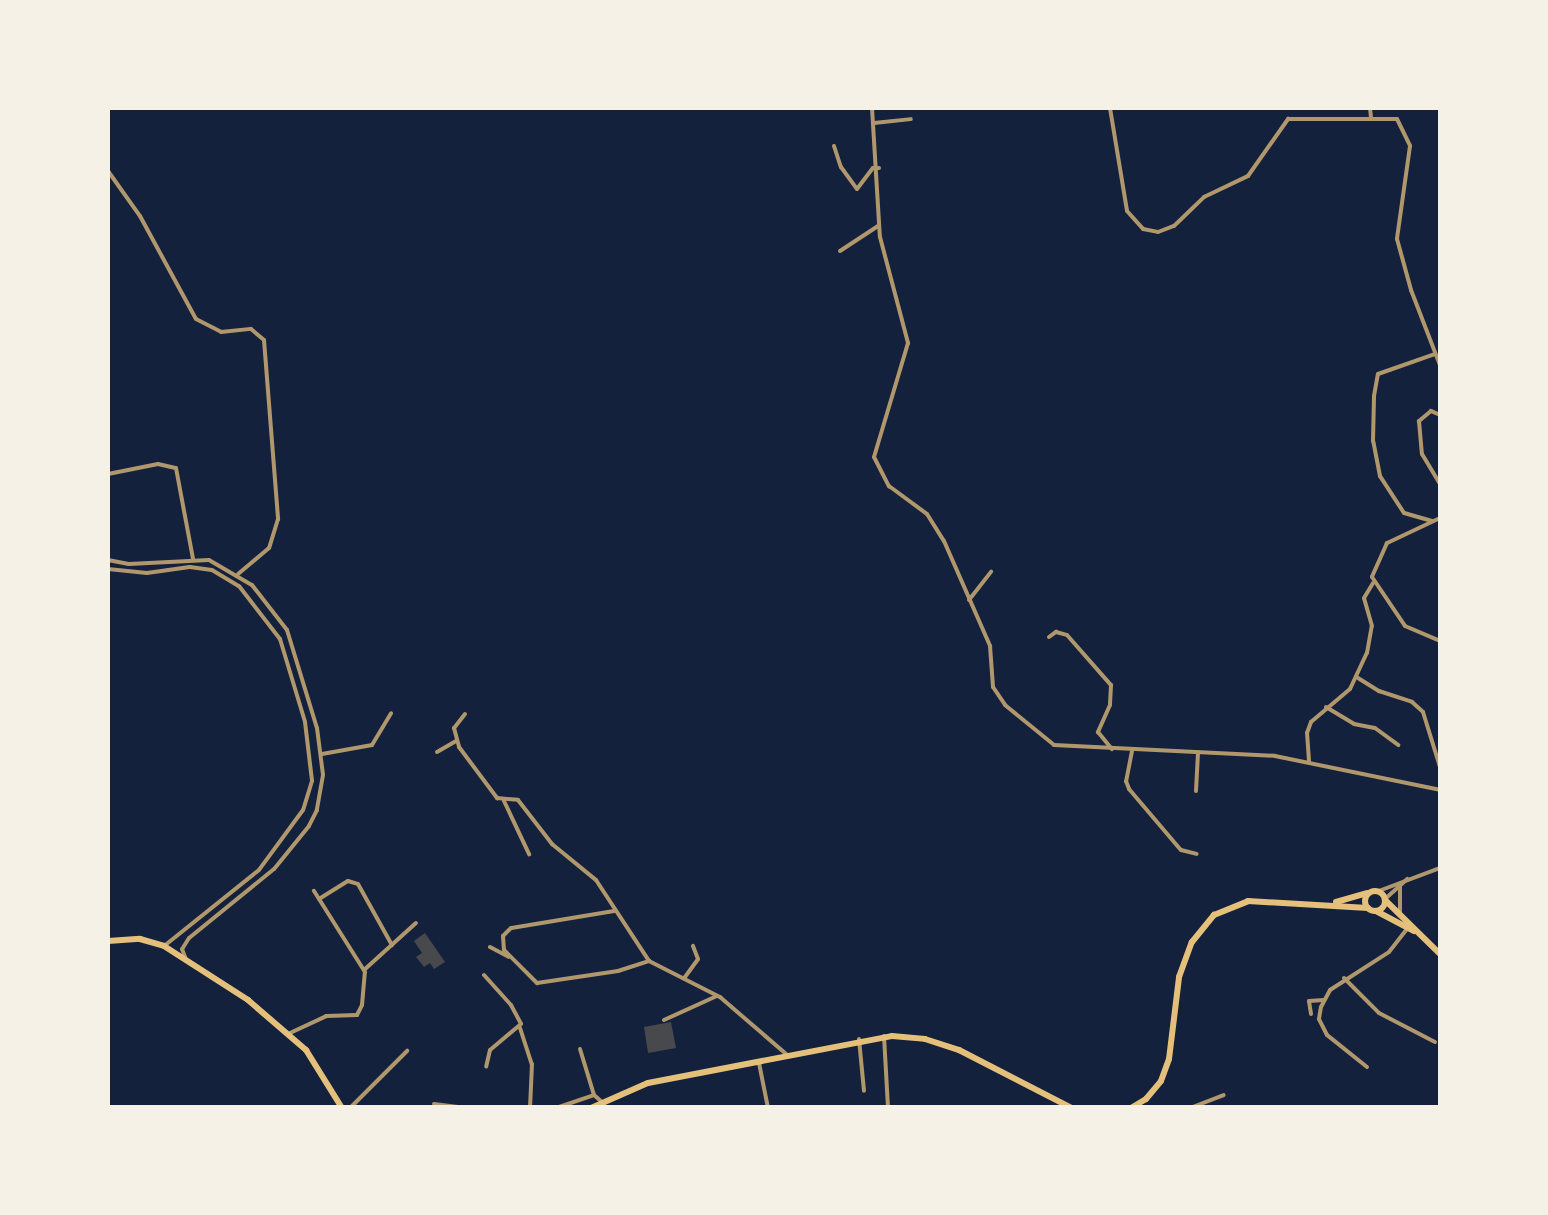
<!DOCTYPE html>
<html>
<head>
<meta charset="utf-8">
<style>
  body { margin:0 }
  #map { position:relative; width:1548px; height:1215px; overflow:hidden; background:#14213d; font-family:Roboto,sans-serif }
  div>[style] { position:absolute }
  .building>* { inset:0; background:#48494c }
  .minor>* { height:4px; margin:-2px; padding:0 2px; transform-origin:2px; border-radius:2px; background:#b1986c }
  .tertiary>* { height:4px; margin:-2px; padding:0 2px; transform-origin:2px; border-radius:2px; background:#b1986c }
  .trunk>* { height:6px; margin:-3px; padding:0 3px; transform-origin:3px; border-radius:3px; background:#e5c07b }
  .trunk>.ring { margin:-3px; padding:0; box-sizing:content-box; background:none; border:6px solid #e5c07b; border-radius:50% }
  span { translate:-50% -50%; white-space:nowrap; text-align:center; line-height:1.15; -webkit-text-stroke:9px #f6f1e7; paint-order:stroke }
  .frame { position:absolute; inset:0; border:110px solid #f6f1e7; pointer-events:none }
</style>
</head>
<body>
<div id="map">
  <div class="building">
    <div style="clip-path:polygon(425px 933px,445px 962px,434px 969px,430px 963px,424px 967px,416px 957px,422px 953px,414px 941px)"></div>
    <div style="clip-path:polygon(671px 1022px,676px 1048px,648px 1053px,644px 1027px)"></div>
  </div>
  <div class="minor">
    <div style="left:872px;top:108px;width:129px;rotate:86.5deg"></div>
    <div style="left:880px;top:237px;width:110px;rotate:75.2deg"></div>
    <div style="left:908px;top:343px;width:119px;rotate:106.6deg"></div>
    <div style="left:874px;top:457px;width:33px;rotate:63deg"></div>
    <div style="left:889px;top:486px;width:47px;rotate:36.4deg"></div>
    <div style="left:927px;top:514px;width:32px;rotate:58deg"></div>
    <div style="left:944px;top:541px;width:115px;rotate:66.3deg"></div>
    <div style="left:990px;top:646px;width:41px;rotate:85.8deg"></div>
    <div style="left:993px;top:687px;width:22px;rotate:56deg"></div>
    <div style="left:1005px;top:705px;width:63px;rotate:39.2deg"></div>
    <div style="left:1054px;top:745px;width:221px;rotate:2.8deg"></div>
    <div style="left:1275px;top:756px;width:168px;rotate:11.6deg"></div>
    <div style="left:1110px;top:108px;width:104px;rotate:80.6deg"></div>
    <div style="left:1127px;top:211px;width:24px;rotate:48deg"></div>
    <div style="left:1143px;top:229px;width:15px;rotate:11deg"></div>
    <div style="left:1158px;top:232px;width:17px;rotate:-21deg"></div>
    <div style="left:1174px;top:226px;width:42px;rotate:-44deg"></div>
    <div style="left:1204px;top:197px;width:49px;rotate:-25.5deg"></div>
    <div style="left:1248px;top:176px;width:70px;rotate:-54.9deg"></div>
    <div style="left:1288px;top:119px;width:109px"></div>
    <div style="left:1397px;top:119px;width:30px;rotate:64deg"></div>
    <div style="left:1410px;top:146px;width:94px;rotate:98deg"></div>
    <div style="left:1397px;top:239px;width:53px;rotate:74.6deg"></div>
    <div style="left:1411px;top:290px;width:80px;rotate:68.9deg"></div>
    <div style="left:1370px;top:108px;width:10px;rotate:84deg"></div>
    <div style="left:874px;top:123px;width:37px;rotate:-6deg"></div>
    <div style="left:834px;top:146px;width:22px;rotate:72deg"></div>
    <div style="left:841px;top:167px;width:27px;rotate:54deg"></div>
    <div style="left:857px;top:189px;width:26px;rotate:-53deg"></div>
    <div style="left:873px;top:168px;width:6px"></div>
    <div style="left:108px;top:171px;width:55px;rotate:54.6deg"></div>
    <div style="left:140px;top:216px;width:117px;rotate:61.5deg"></div>
    <div style="left:196px;top:319px;width:28px;rotate:27deg"></div>
    <div style="left:221px;top:332px;width:30px;rotate:-6deg"></div>
    <div style="left:251px;top:329px;width:17px;rotate:40deg"></div>
    <div style="left:264px;top:340px;width:180px;rotate:85.5deg"></div>
    <div style="left:278px;top:519px;width:30px;rotate:107deg"></div>
    <div style="left:269px;top:548px;width:40px;rotate:140deg"></div>
    <div style="left:840px;top:251px;width:45px;rotate:-33.3deg"></div>
    <div style="left:1440px;top:415px;width:10px;rotate:-156deg"></div>
    <div style="left:1431px;top:411px;width:16px;rotate:140deg"></div>
    <div style="left:1419px;top:421px;width:33px;rotate:85deg"></div>
    <div style="left:1422px;top:454px;width:35px;rotate:59deg"></div>
    <div style="left:108px;top:474px;width:51px;rotate:-11.3deg"></div>
    <div style="left:158px;top:464px;width:18px;rotate:13deg"></div>
    <div style="left:176px;top:468px;width:93px;rotate:79.4deg"></div>
    <div style="left:1440px;top:518px;width:59px;rotate:154.7deg"></div>
    <div style="left:1387px;top:543px;width:37px;rotate:114deg"></div>
    <div style="left:1372px;top:577px;width:59px;rotate:56deg"></div>
    <div style="left:1405px;top:626px;width:38px;rotate:23deg"></div>
    <div style="left:1432px;top:521px;width:29px;rotate:-164deg"></div>
    <div style="left:1404px;top:513px;width:44px;rotate:-123deg"></div>
    <div style="left:1380px;top:476px;width:36px;rotate:-101deg"></div>
    <div style="left:1373px;top:441px;width:45px;rotate:-88.7deg"></div>
    <div style="left:1374px;top:396px;width:22px;rotate:-80deg"></div>
    <div style="left:1378px;top:374px;width:60px;rotate:-19.3deg"></div>
    <div style="left:969px;top:600px;width:36px;rotate:-52deg"></div>
    <div style="left:1049px;top:637px;width:9px;rotate:-36deg"></div>
    <div style="left:1056px;top:632px;width:11px;rotate:15deg"></div>
    <div style="left:1067px;top:635px;width:67px;rotate:48.7deg"></div>
    <div style="left:1111px;top:685px;width:20px;rotate:93deg"></div>
    <div style="left:1110px;top:705px;width:30px;rotate:114deg"></div>
    <div style="left:1098px;top:732px;width:22px;rotate:51deg"></div>
    <div style="left:1358px;top:678px;width:25px;rotate:32deg"></div>
    <div style="left:1379px;top:691px;width:35px;rotate:18deg"></div>
    <div style="left:1412px;top:702px;width:15px;rotate:42deg"></div>
    <div style="left:1423px;top:712px;width:58px;rotate:72.8deg"></div>
    <div style="left:1326px;top:707px;width:33px;rotate:31deg"></div>
    <div style="left:1354px;top:724px;width:21px;rotate:11deg"></div>
    <div style="left:1375px;top:728px;width:29px;rotate:36deg"></div>
    <div style="left:465px;top:714px;width:18px;rotate:128deg"></div>
    <div style="left:454px;top:728px;width:20px;rotate:75deg"></div>
    <div style="left:459px;top:747px;width:64px;rotate:53.3deg"></div>
    <div style="left:497px;top:798px;width:21px;rotate:5deg"></div>
    <div style="left:518px;top:800px;width:56px;rotate:52.3deg"></div>
    <div style="left:552px;top:844px;width:57px;rotate:39.3deg"></div>
    <div style="left:596px;top:880px;width:97px;rotate:56.8deg"></div>
    <div style="left:649px;top:961px;width:80px;rotate:26.9deg"></div>
    <div style="left:720px;top:997px;width:87px;rotate:40.8deg"></div>
    <div style="left:1132px;top:751px;width:31px;rotate:101deg"></div>
    <div style="left:1126px;top:781px;width:9px;rotate:69deg"></div>
    <div style="left:1129px;top:789px;width:80px;rotate:49.6deg"></div>
    <div style="left:1181px;top:850px;width:16px;rotate:14deg"></div>
    <div style="left:437px;top:752px;width:22px;rotate:-30deg"></div>
    <div style="left:322px;top:754px;width:51px;rotate:-10.2deg"></div>
    <div style="left:372px;top:745px;width:37px;rotate:-59deg"></div>
    <div style="left:1309px;top:761px;width:28px;rotate:-94deg"></div>
    <div style="left:1307px;top:733px;width:12px;rotate:-70deg"></div>
    <div style="left:1311px;top:722px;width:51px;rotate:-40.2deg"></div>
    <div style="left:1350px;top:689px;width:40px;rotate:-65deg"></div>
    <div style="left:1367px;top:653px;width:27px;rotate:-80deg"></div>
    <div style="left:1372px;top:626px;width:29px;rotate:-106deg"></div>
    <div style="left:1364px;top:598px;width:17px;rotate:-59deg"></div>
    <div style="left:1196px;top:791px;width:37px;rotate:-87deg"></div>
    <div style="left:504px;top:801px;width:59px;rotate:64.7deg"></div>
    <div style="left:319px;top:899px;width:34px;rotate:-32deg"></div>
    <div style="left:348px;top:881px;width:10px;rotate:17deg"></div>
    <div style="left:358px;top:884px;width:70px;rotate:60.9deg"></div>
    <div style="left:614px;top:911px;width:104px;rotate:170.6deg"></div>
    <div style="left:511px;top:928px;width:11px;rotate:135deg"></div>
    <div style="left:503px;top:936px;width:14px;rotate:86deg"></div>
    <div style="left:504px;top:950px;width:47px;rotate:45deg"></div>
    <div style="left:537px;top:983px;width:82px;rotate:-8.4deg"></div>
    <div style="left:618px;top:971px;width:33px;rotate:-18deg"></div>
    <div style="left:490px;top:947px;width:21px;rotate:28deg"></div>
    <div style="left:364px;top:970px;width:70px;rotate:-42.1deg"></div>
    <div style="left:484px;top:975px;width:40px;rotate:48deg"></div>
    <div style="left:511px;top:1005px;width:21px;rotate:62deg"></div>
    <div style="left:521px;top:1024px;width:40px;rotate:140deg"></div>
    <div style="left:490px;top:1050px;width:17px;rotate:103deg"></div>
    <div style="left:685px;top:977px;width:22px;rotate:-54deg"></div>
    <div style="left:698px;top:959px;width:14px;rotate:-111deg"></div>
    <div style="left:1344px;top:978px;width:49px;rotate:45deg"></div>
    <div style="left:1379px;top:1013px;width:63px;rotate:27.4deg"></div>
    <div style="left:1311px;top:1014px;width:13px;rotate:-99deg"></div>
    <div style="left:1309px;top:1001px;width:15px;rotate:-4deg"></div>
    <div style="left:664px;top:1020px;width:58px;rotate:-24.4deg"></div>
    <div style="left:520px;top:1028px;width:38px;rotate:72deg"></div>
    <div style="left:532px;top:1064px;width:44px;rotate:92.6deg"></div>
    <div style="left:530px;top:1108px;width:5px;rotate:180deg"></div>
    <div style="left:290px;top:1033px;width:40px;rotate:-25deg"></div>
    <div style="left:326px;top:1016px;width:31px;rotate:-2deg"></div>
    <div style="left:357px;top:1015px;width:11px;rotate:-63deg"></div>
    <div style="left:362px;top:1005px;width:33px;rotate:-85deg"></div>
    <div style="left:365px;top:972px;width:96px;rotate:-122.2deg"></div>
    <div style="left:884px;top:1036px;width:72px;rotate:86.8deg"></div>
    <div style="left:859px;top:1039px;width:52px;rotate:84.5deg"></div>
    <div style="left:580px;top:1049px;width:48px;rotate:73.1deg"></div>
    <div style="left:759px;top:1063px;width:46px;rotate:78.7deg"></div>
    <div style="left:1367px;top:1067px;width:51px;rotate:-141.3deg"></div>
    <div style="left:1327px;top:1035px;width:18px;rotate:-117deg"></div>
    <div style="left:1319px;top:1019px;width:12px;rotate:-81deg"></div>
    <div style="left:1321px;top:1007px;width:19px;rotate:-62deg"></div>
    <div style="left:1330px;top:990px;width:70px;rotate:-32.8deg"></div>
    <div style="left:1389px;top:952px;width:31px;rotate:-52deg"></div>
    <div style="left:434px;top:1104px;width:32px;rotate:7deg"></div>
    <div style="left:350px;top:1108px;width:81px;rotate:-45deg"></div>
    <div style="left:556px;top:1108px;width:40px;rotate:-18.9deg"></div>
    <div style="left:594px;top:1095px;width:9px;rotate:41deg"></div>
    <div style="left:1190px;top:1108px;width:36px;rotate:-21deg"></div>
  </div>
  <div class="tertiary">
    <div style="left:108px;top:560px;width:21px;rotate:11deg"></div>
    <div style="left:129px;top:564px;width:80px;rotate:-2.9deg"></div>
    <div style="left:209px;top:560px;width:50px;rotate:30.2deg"></div>
    <div style="left:252px;top:585px;width:57px;rotate:52.1deg"></div>
    <div style="left:287px;top:630px;width:102px;rotate:73deg"></div>
    <div style="left:317px;top:728px;width:47px;rotate:82.7deg"></div>
    <div style="left:323px;top:775px;width:36px;rotate:100deg"></div>
    <div style="left:317px;top:810px;width:18px;rotate:117deg"></div>
    <div style="left:309px;top:826px;width:55px;rotate:129.1deg"></div>
    <div style="left:274px;top:869px;width:109px;rotate:140.9deg"></div>
    <div style="left:189px;top:938px;width:13px;rotate:122deg"></div>
    <div style="left:182px;top:949px;width:9px;rotate:69deg"></div>
    <div style="left:108px;top:569px;width:39px;rotate:6deg"></div>
    <div style="left:147px;top:573px;width:43px;rotate:-7.9deg"></div>
    <div style="left:190px;top:567px;width:22px;rotate:8deg"></div>
    <div style="left:212px;top:570px;width:31px;rotate:31deg"></div>
    <div style="left:239px;top:586px;width:67px;rotate:52.3deg"></div>
    <div style="left:280px;top:639px;width:87px;rotate:73.2deg"></div>
    <div style="left:305px;top:722px;width:59px;rotate:83.2deg"></div>
    <div style="left:312px;top:781px;width:30px;rotate:107deg"></div>
    <div style="left:303px;top:810px;width:74px;rotate:126.3deg"></div>
    <div style="left:259px;top:870px;width:122px;rotate:141.3deg"></div>
    <div style="left:1400px;top:887px;width:25px;rotate:90deg"></div>
    <div style="left:1376px;top:892px;width:68px;rotate:-20.6deg"></div>
    <div style="left:1385px;top:899px;width:30px;rotate:-42deg"></div>
  </div>
  <div class="trunk">
    <div class="ring" style="left:1365px;top:891px;width:14px;height:14px"></div>
    <div style="left:1385px;top:900px;width:77px;rotate:44.5deg"></div>
    <div style="left:1336px;top:902px;width:32px;rotate:-16deg"></div>
    <div style="left:1376px;top:911px;width:43px;rotate:27.8deg"></div>
    <div style="left:108px;top:941px;width:32px;rotate:-4deg"></div>
    <div style="left:140px;top:939px;width:25px;rotate:16deg"></div>
    <div style="left:164px;top:946px;width:100px;rotate:32.7deg"></div>
    <div style="left:248px;top:1000px;width:77px;rotate:40.8deg"></div>
    <div style="left:306px;top:1050px;width:68px;rotate:58.2deg"></div>
    <div style="left:591px;top:1108px;width:62px;rotate:-23.7deg"></div>
    <div style="left:648px;top:1083px;width:248px;rotate:-10.9deg"></div>
    <div style="left:892px;top:1036px;width:33px;rotate:5deg"></div>
    <div style="left:925px;top:1039px;width:36px;rotate:18deg"></div>
    <div style="left:959px;top:1050px;width:127px;rotate:27.2deg"></div>
    <div style="left:1131px;top:1108px;width:17px;rotate:-31deg"></div>
    <div style="left:1146px;top:1099px;width:23px;rotate:-50deg"></div>
    <div style="left:1161px;top:1081px;width:23px;rotate:-70deg"></div>
    <div style="left:1169px;top:1059px;width:83px;rotate:-83deg"></div>
    <div style="left:1179px;top:977px;width:37px;rotate:-70deg"></div>
    <div style="left:1192px;top:942px;width:35px;rotate:-51deg"></div>
    <div style="left:1214px;top:915px;width:37px;rotate:-22deg"></div>
    <div style="left:1248px;top:901px;width:120px;rotate:3.3deg"></div>
  </div>
  <div class="frame"></div>
</div>
</body>
</html>
